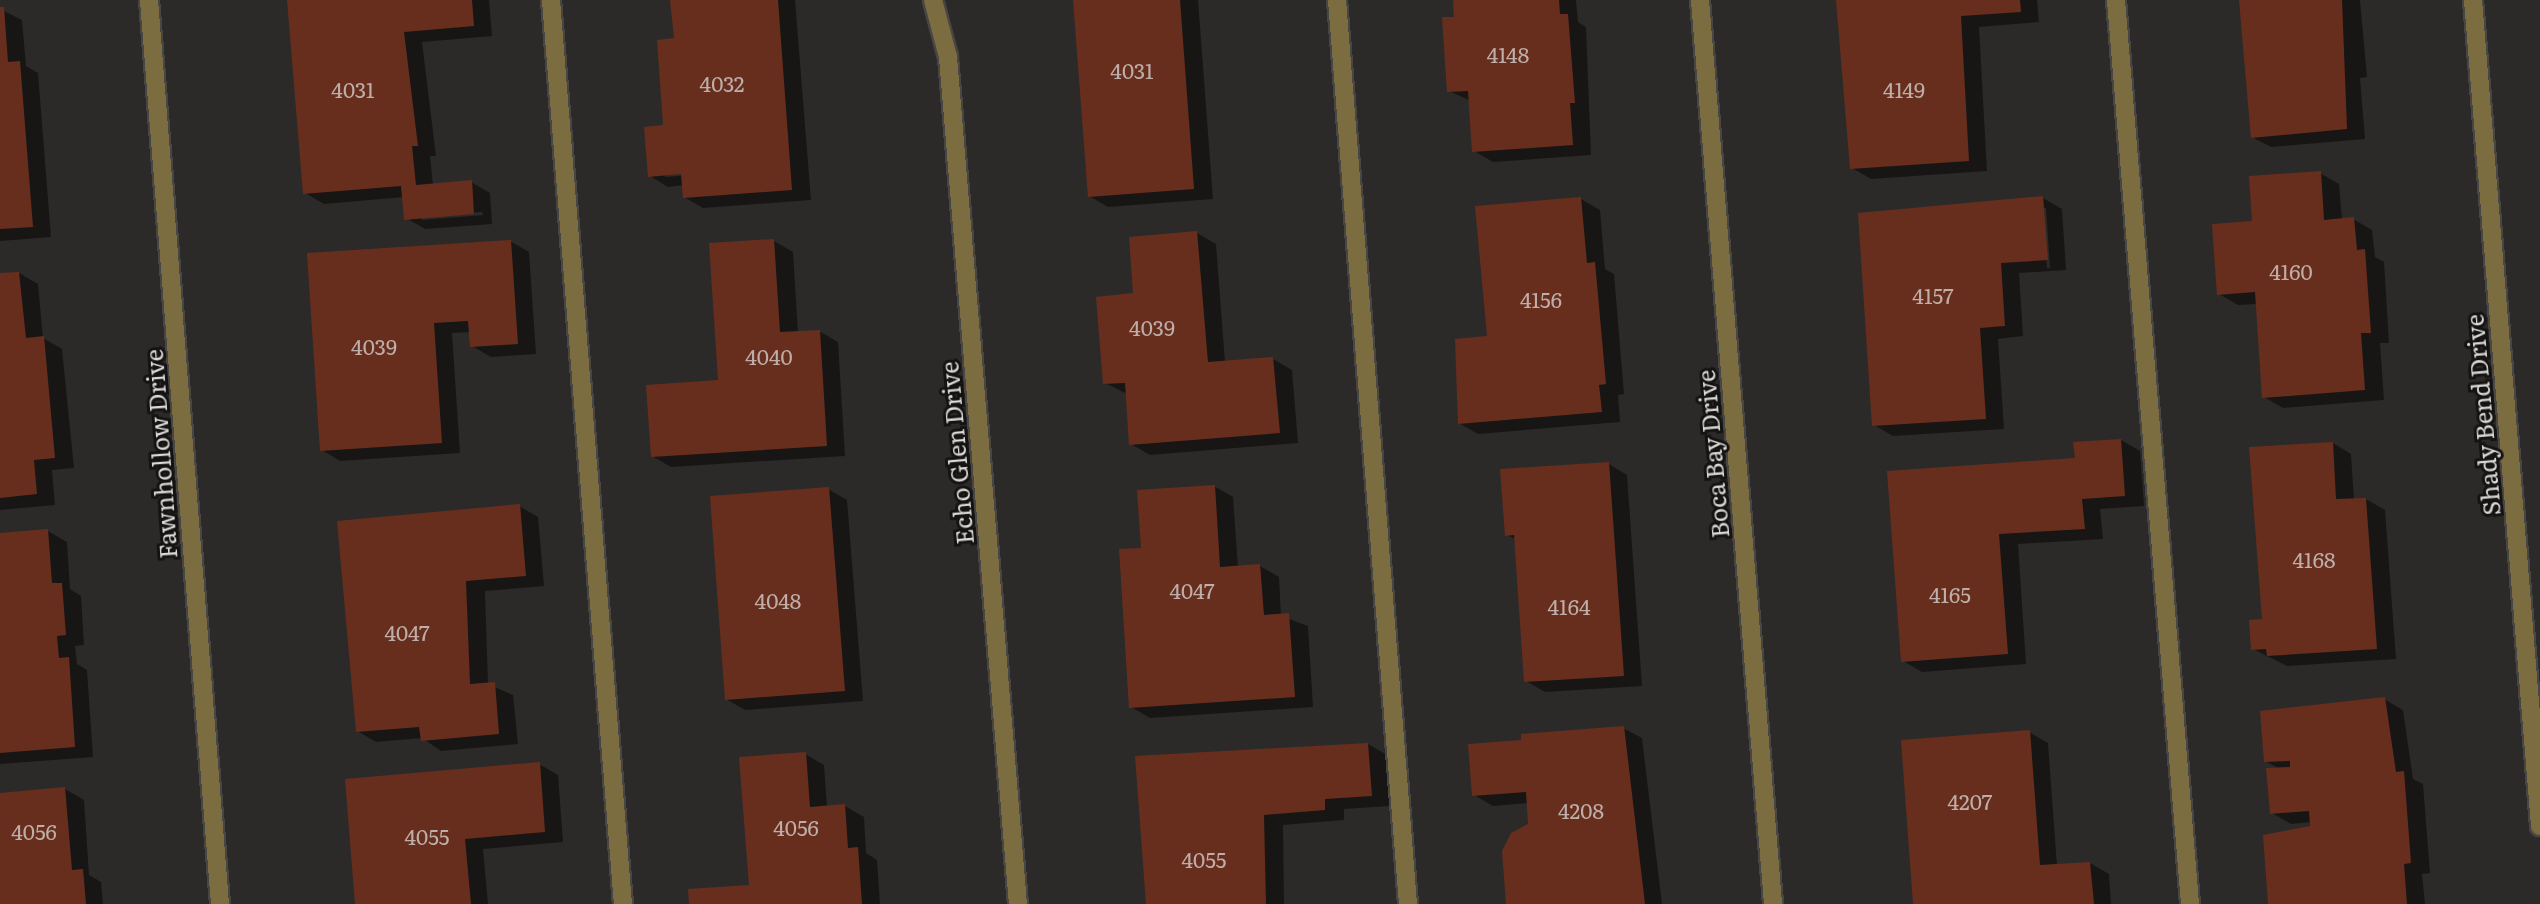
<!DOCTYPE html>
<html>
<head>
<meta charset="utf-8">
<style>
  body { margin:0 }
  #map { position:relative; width:2540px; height:904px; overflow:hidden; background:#2c2a28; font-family:Literata,serif }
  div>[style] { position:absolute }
  .shadow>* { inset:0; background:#0007 }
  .building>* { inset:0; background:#682e1d }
  .roads { filter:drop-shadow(2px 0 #484644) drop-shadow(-2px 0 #484644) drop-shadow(0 2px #484644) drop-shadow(0 -2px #484644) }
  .minor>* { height:18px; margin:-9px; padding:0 9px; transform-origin:9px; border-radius:9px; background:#7c6d40 }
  span { translate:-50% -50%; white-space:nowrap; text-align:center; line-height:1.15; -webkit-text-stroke:6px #141312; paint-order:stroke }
  .number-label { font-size:21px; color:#beaea9 }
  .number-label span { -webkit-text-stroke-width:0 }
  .street-label { font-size:24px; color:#dad9d8 }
</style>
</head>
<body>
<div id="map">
  <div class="shadow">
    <div style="clip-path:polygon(evenodd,289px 0,489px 0,492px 36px,422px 42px,436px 156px,430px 156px,433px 185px,471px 182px,490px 193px,492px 224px,425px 229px,406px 218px,404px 197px,324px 204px,305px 193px,289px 0,482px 212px,483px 215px,422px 220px,422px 216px,482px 212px)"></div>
    <div style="clip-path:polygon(evenodd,672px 0,795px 0,811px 200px,703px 208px,684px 197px,683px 185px,668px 187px,650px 176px,665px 127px,675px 40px,672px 0,689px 171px,690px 175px,665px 177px,665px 173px,689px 171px)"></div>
    <div style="clip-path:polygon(1075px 0,1198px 0,1213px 199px,1108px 207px,1089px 196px)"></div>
    <div style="clip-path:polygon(1455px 0,1576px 0,1578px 22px,1586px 27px,1591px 155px,1493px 162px,1474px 151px,1471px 101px,1449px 91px)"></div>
    <div style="clip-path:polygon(1838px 0,2037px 0,2039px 22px,1979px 27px,1987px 171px,1871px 179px,1852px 168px)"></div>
    <div style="clip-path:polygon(2240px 0,2360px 0,2367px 77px,2360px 78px,2365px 139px,2271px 147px,2252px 137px)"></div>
    <div style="clip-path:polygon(0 9px,22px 20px,26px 66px,38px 73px,51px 237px,0 241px)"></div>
    <div style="clip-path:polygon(2320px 173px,2339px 184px,2342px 220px,2353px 219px,2372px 230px,2375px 257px,2384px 262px,2389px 343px,2380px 343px,2384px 400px,2283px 408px,2264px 397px,2257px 304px,2238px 305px,2219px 294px,2254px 223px)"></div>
    <div style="clip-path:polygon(evenodd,2043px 198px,2062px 209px,2066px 270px,2019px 273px,2023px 336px,1998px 339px,2004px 429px,1893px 436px,1874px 425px,2043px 198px,2043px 208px,2046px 208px,2050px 268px,2047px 268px,2043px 208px)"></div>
    <div style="clip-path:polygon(1581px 199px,1600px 210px,1605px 269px,1614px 274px,1624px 394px,1618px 395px,1620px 422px,1478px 434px,1459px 423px,1488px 337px)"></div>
    <div style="clip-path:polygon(1197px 233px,1216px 244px,1225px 362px,1273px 359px,1292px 370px,1298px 443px,1150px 455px,1131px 444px,1127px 394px,1105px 383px,1135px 295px)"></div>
    <div style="clip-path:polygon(510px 241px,529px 252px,536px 354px,491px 357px,472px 346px,471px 332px,452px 333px,460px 453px,340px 461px,322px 450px,309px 255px)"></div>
    <div style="clip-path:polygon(774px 241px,793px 252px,798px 333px,819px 331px,838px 342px,845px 456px,671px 467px,652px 456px,719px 382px)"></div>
    <div style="clip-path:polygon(19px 273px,38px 284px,43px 338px,62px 349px,74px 468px,52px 470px,55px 505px,0 510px,0 275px)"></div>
    <div style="clip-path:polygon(2121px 440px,2140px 451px,2144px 506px,2100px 509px,2103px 539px,2018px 544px,2026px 664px,1922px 672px,1903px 661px,1889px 473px,2077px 459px)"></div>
    <div style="clip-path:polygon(2333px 443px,2351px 454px,2354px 500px,2366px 499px,2385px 510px,2396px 659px,2287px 666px,2253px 649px)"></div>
    <div style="clip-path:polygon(1609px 464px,1627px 475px,1642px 686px,1545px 692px,1526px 681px,1517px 540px,1507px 535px)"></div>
    <div style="clip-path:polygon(1214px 486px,1233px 497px,1238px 567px,1260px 566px,1279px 577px,1281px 616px,1308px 626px,1313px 707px,1150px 718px,1131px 707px,1143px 549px)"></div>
    <div style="clip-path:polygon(828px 489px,847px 500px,863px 701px,745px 710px,726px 699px)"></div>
    <div style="clip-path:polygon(519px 506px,538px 517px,544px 586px,485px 591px,488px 684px,513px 695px,518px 744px,441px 751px,422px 738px,376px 742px,357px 731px)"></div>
    <div style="clip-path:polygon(48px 531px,67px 542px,70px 589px,81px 596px,84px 645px,75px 646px,77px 664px,87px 670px,93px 757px,0 764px,0 534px)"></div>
    <div style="clip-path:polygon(2384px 699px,2403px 710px,2413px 779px,2423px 784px,2430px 873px,2422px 874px,2425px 904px,2270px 904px,2312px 828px,2311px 822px,2291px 824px,2272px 813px,2280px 769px,2265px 761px)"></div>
    <div style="clip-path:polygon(1623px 728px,1642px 738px,1662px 904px,1508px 904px,1530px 825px,1528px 803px,1493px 806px,1474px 795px,1523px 742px)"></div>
    <div style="clip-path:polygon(2029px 732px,2048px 743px,2057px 866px,2090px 863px,2109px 874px,2111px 904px,1915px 904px)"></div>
    <div style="clip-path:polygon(1368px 744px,1387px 755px,1390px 806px,1344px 809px,1344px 820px,1283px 825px,1284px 904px,1148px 904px,1137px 757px)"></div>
    <div style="clip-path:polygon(805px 754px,824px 765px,827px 807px,845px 806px,864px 817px,866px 853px,877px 860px,880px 904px,690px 904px,750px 887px)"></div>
    <div style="clip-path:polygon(539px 764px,558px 775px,563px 842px,483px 849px,488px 904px,357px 904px)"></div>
    <div style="clip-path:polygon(65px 789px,84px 800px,89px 875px,101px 882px,103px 904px,0 904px,0 795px)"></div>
  </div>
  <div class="building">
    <div style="clip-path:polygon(287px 0,472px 0,474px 26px,404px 32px,418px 146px,412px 146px,416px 185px,472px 180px,474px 214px,404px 220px,401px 186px,303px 194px)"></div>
    <div style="clip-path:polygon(670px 0,778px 0,792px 190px,683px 198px,681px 174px,648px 177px,644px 127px,663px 125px,657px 40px,674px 38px)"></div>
    <div style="clip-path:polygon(1073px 0,1180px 0,1194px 189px,1088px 197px)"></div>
    <div style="clip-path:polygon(1453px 0,1559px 0,1560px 14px,1568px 14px,1575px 103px,1570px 103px,1573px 145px,1472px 152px,1468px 91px,1447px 92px,1442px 17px,1454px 17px)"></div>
    <div style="clip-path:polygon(1836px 0,2020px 0,2021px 12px,1961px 16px,1969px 161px,1850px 169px)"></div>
    <div style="clip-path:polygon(2239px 0,2342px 0,2347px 129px,2251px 138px)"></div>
    <div style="clip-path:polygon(0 7px,4px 7px,8px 62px,20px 61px,33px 227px,0 229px)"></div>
    <div style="clip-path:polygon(2321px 171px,2324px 220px,2354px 217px,2357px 250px,2365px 249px,2371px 333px,2361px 333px,2365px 390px,2262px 398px,2255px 292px,2217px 295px,2212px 224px,2252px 221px,2249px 176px)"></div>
    <div style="clip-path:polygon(2043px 196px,2048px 260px,2001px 263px,2005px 326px,1980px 328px,1986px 419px,1872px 426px,1858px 213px)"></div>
    <div style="clip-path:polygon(1581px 197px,1587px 263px,1595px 262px,1606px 384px,1599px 385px,1602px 412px,1458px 424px,1455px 339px,1487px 336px,1475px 206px)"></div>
    <div style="clip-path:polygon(1197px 231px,1208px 362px,1273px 357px,1280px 433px,1129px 445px,1125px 383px,1103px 384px,1096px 297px,1133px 293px,1129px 237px)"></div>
    <div style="clip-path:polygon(774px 239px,780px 332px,820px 330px,827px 446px,651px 457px,646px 385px,718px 380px,709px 243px)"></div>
    <div style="clip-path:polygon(511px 240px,518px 344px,470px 347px,468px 321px,434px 323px,442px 443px,320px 451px,307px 253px)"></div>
    <div style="clip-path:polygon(19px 272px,26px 338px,44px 336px,55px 458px,34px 460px,37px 494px,0 498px,0 273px)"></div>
    <div style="clip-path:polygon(2121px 439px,2125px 496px,2082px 499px,2085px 529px,1999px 534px,2008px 654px,1901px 662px,1887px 471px,2075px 458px,2073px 442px)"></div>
    <div style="clip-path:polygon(2333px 442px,2336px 499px,2366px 498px,2377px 649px,2267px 656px,2266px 649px,2251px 650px,2249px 620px,2262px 619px,2249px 447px)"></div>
    <div style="clip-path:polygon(1609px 462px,1624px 676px,1524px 682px,1514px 535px,1505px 536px,1500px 469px)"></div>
    <div style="clip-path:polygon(1215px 485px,1220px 567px,1260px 564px,1264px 615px,1289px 613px,1295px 697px,1129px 708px,1119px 549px,1141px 548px,1137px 490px)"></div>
    <div style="clip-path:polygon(829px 487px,845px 691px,725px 700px,710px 496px)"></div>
    <div style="clip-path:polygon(520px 504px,526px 576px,466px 581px,470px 684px,495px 682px,499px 734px,421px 741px,419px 727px,356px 732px,337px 521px)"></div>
    <div style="clip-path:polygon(48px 529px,52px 583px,62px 583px,66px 635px,57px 636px,59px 658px,69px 657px,75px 747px,0 753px,0 533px)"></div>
    <div style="clip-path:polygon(2385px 697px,2396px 772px,2404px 771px,2411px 863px,2404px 864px,2407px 904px,2268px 904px,2263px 835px,2310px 826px,2309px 811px,2270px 814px,2266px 768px,2290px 767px,2290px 761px,2264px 762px,2260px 711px)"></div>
    <div style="clip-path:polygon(1624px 726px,1645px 904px,1506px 904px,1502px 851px,1511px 833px,1528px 824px,1526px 792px,1472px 796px,1468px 744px,1521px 740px,1521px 734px)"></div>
    <div style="clip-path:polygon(2030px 730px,2040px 865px,2090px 862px,2094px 904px,1913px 904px,1901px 740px)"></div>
    <div style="clip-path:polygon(1368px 743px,1372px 796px,1325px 799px,1325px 810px,1264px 815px,1266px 904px,1146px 904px,1135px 756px)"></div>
    <div style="clip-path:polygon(806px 752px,810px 807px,845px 804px,848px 848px,858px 847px,862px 904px,689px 904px,688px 889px,749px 885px,739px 757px)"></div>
    <div style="clip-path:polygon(540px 762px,545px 832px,465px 839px,471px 904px,355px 904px,345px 779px)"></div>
    <div style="clip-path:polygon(65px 787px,72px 870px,83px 869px,86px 904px,0 904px,0 793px)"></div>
  </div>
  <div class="roads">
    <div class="minor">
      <div style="left:149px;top:0;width:907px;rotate:85.51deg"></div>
      <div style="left:551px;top:0;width:907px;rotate:85.45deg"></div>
      <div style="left:933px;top:0;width:59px;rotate:75.3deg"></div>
      <div style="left:948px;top:57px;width:850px;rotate:85.28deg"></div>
      <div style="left:1337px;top:0;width:907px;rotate:85.51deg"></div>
      <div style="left:1700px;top:0;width:907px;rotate:85.38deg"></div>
      <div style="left:2116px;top:0;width:907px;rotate:85.32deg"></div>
      <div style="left:2473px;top:0;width:829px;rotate:85.36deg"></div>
    </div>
  </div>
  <div class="number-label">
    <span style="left:1508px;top:54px">4148</span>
    <span style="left:1132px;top:70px">4031</span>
    <span style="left:722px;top:83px">4032</span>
    <span style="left:353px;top:89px">4031</span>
    <span style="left:1904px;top:89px">4149</span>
    <span style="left:2291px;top:271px">4160</span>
    <span style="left:1933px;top:295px">4157</span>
    <span style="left:1541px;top:299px">4156</span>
    <span style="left:1152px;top:327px">4039</span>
    <span style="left:374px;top:346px">4039</span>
    <span style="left:769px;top:356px">4040</span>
    <span style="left:2314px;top:559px">4168</span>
    <span style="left:1192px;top:590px">4047</span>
    <span style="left:1950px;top:594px">4165</span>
    <span style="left:778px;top:600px">4048</span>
    <span style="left:1569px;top:606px">4164</span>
    <span style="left:407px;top:632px">4047</span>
    <span style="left:1970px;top:801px">4207</span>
    <span style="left:1581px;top:810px">4208</span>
    <span style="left:796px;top:827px">4056</span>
    <span style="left:34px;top:831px">4056</span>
    <span style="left:427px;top:836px">4055</span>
    <span style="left:1204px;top:859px">4055</span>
  </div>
  <div class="street-label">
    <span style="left:2482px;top:415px;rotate:-95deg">Shady Bend Drive</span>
    <span style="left:956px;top:453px;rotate:-95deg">Echo Glen Drive</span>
    <span style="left:160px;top:454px;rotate:-94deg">Fawnhollow Drive</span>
    <span style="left:1712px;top:454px;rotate:-95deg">Boca Bay Drive</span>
  </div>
</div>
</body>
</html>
